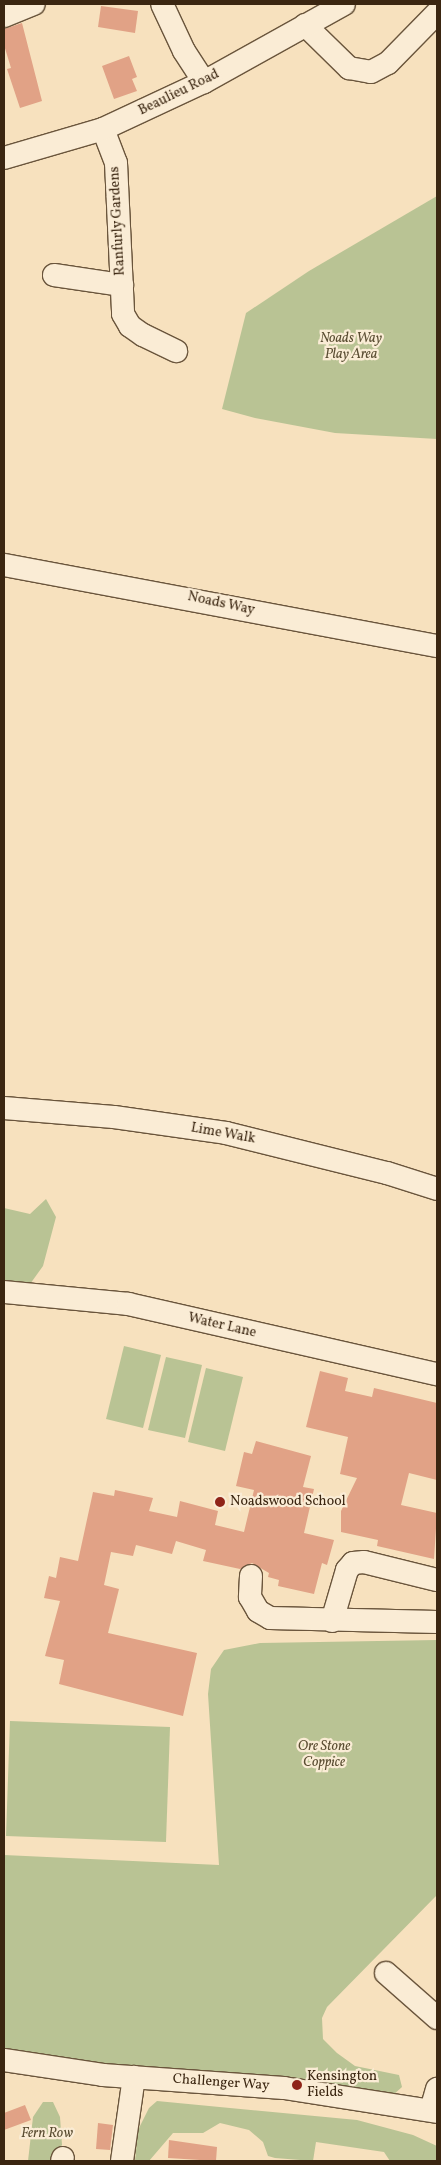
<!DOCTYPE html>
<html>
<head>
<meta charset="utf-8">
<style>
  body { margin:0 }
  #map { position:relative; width:441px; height:2165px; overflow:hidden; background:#f7e1be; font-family:Vollkorn,serif }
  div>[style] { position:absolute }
  .green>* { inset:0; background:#b9c394 }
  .building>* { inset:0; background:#e1a286 }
  .roads { filter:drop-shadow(1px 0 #6a553c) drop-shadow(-1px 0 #6a553c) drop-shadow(0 1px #6a553c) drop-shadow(0 -1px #6a553c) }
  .minor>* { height:22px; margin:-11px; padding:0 11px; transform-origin:11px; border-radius:11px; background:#faecd5 }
  .dots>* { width:14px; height:14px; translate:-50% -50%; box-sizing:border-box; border:2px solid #faecd5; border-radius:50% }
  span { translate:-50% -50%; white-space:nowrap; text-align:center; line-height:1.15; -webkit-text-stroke:4.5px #faecd5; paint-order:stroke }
  .street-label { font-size:14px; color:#3b2611 }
  .park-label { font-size:14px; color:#5a4d32; font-style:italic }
  .poi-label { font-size:14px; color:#3b2611 }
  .left { translate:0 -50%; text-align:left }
  .frame { position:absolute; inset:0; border:5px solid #3b2611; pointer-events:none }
</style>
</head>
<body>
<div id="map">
  <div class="green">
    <div style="clip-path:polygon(437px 196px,437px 439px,335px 433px,255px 418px,222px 409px,246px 313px,309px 271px)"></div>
    <div style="clip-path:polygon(46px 1199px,56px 1217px,43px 1266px,20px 1298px,4px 1296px,4px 1208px,30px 1214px)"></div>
    <div style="clip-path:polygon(124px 1346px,161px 1355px,143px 1428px,106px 1419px)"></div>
    <div style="clip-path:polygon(166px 1357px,202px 1365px,185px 1438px,148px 1430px)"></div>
    <div style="clip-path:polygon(206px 1368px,243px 1377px,225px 1451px,188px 1442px)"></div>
    <div style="clip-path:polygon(437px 1640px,437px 1895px,327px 2007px,322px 2018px,323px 2039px,337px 2053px,355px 2066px,399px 2075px,402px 2087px,393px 2095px,341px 2085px,232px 2078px,4px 2053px,4px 1855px,219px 1865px,208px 1694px,211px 1669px,224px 1650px,260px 1643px)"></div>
    <div style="clip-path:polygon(10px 1721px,170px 1727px,166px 1842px,6px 1836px)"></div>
    <div style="clip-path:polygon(157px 2101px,357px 2120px,413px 2135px,437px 2146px,437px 2161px,390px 2161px,384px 2152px,316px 2142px,313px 2161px,275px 2158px,268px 2156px,263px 2142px,249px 2130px,220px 2123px,203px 2133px,173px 2133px,149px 2161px,135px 2161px,138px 2130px,149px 2108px)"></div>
    <div style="clip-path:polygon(43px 2102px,53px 2102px,60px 2117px,62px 2145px,50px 2161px,28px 2161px,33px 2117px)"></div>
  </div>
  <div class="building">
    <div style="clip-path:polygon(101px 6px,138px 11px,135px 33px,98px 27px)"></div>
    <div style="clip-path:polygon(22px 23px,42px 101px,20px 108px,7px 69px,11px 68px,4px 45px,4px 29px)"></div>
    <div style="clip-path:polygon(129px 56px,137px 77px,132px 79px,137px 91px,114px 99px,102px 66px)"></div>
    <div style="clip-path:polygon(320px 1371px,348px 1378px,345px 1391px,372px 1397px,374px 1388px,437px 1403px,437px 1480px,409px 1473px,401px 1505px,437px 1513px,434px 1559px,377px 1546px,378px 1540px,341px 1532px,341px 1511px,357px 1478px,340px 1474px,348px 1437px,306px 1427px)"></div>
    <div style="clip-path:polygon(256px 1441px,311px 1456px,303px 1487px,314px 1489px,304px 1533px,334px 1540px,327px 1565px,322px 1563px,314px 1594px,278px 1586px,279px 1580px,268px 1577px,269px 1573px,252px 1563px,240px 1569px,203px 1561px,206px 1550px,176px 1541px,172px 1554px,136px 1545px,133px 1556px,111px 1552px,104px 1585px,119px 1589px,108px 1633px,197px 1653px,183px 1716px,59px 1684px,64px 1660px,45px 1656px,60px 1601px,44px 1598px,49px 1576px,56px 1578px,60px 1557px,78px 1561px,93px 1492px,114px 1496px,115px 1490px,153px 1498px,149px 1511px,177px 1517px,180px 1501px,218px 1511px,215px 1525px,244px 1532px,254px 1490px,236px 1486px,244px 1452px,252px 1454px)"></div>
    <div style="clip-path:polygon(25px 2105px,31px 2120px,4px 2130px,4px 2113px)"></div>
    <div style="clip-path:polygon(98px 2123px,113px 2125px,110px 2150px,96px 2149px)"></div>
    <div style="clip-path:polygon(169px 2140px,217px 2147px,216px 2161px,168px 2158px)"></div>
  </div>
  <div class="roads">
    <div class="minor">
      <div style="left:162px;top:4px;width:52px;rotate:64.9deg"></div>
      <div style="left:184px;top:51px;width:37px;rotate:57deg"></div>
      <div style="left:4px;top:16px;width:32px;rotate:-22deg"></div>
      <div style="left:305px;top:25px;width:62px;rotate:44.3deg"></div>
      <div style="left:349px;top:68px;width:22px;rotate:10deg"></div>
      <div style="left:371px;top:72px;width:19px;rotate:-28deg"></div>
      <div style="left:388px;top:63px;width:70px;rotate:-45.6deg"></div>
      <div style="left:103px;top:129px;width:36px;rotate:69deg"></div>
      <div style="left:116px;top:163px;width:151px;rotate:87.3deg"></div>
      <div style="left:123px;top:314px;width:14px;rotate:60deg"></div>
      <div style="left:130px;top:326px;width:16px;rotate:35deg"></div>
      <div style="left:143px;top:335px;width:37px;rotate:26deg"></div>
      <div style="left:4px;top:158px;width:103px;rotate:-16.3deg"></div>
      <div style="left:103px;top:129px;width:111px;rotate:-25deg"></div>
      <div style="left:204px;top:82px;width:160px;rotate:-29.1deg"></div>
      <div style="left:54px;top:275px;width:69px;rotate:8.4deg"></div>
      <div style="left:4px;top:565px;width:441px;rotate:10.6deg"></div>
      <div style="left:4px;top:1108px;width:110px;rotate:4.7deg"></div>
      <div style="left:114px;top:1117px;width:113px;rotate:8.1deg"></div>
      <div style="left:226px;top:1133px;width:166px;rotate:14deg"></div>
      <div style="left:387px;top:1173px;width:52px;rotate:17.7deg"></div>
      <div style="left:4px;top:1292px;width:125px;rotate:5.5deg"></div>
      <div style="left:128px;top:1304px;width:317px;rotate:12.8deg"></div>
      <div style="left:251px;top:1576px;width:21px;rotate:93deg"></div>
      <div style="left:250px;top:1597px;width:16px;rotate:60deg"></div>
      <div style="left:258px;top:1611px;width:14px;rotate:30deg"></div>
      <div style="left:270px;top:1618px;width:167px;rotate:1.4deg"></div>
      <div style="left:332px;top:1621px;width:53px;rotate:-73.6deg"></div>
      <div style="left:347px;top:1570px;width:9px;rotate:-49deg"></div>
      <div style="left:353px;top:1563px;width:11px;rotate:-5deg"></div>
      <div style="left:364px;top:1562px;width:75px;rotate:13.9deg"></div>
      <div style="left:386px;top:1973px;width:68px;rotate:41.4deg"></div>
      <div style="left:4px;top:2060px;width:100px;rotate:8.6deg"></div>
      <div style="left:103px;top:2075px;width:181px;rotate:4.1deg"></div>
      <div style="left:284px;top:2088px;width:155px;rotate:8.9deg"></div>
      <div style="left:431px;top:2110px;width:22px;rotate:-74deg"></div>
      <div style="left:62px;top:2161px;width:3px;rotate:-72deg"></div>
      <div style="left:122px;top:2161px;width:85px;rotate:-81.9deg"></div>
    </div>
  </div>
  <div class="dots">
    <div style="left:220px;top:1502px;background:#8f2418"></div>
    <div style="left:297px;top:2085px;background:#8f2418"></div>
  </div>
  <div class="street-label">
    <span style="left:179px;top:93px;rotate:-26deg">Beaulieu Road</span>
    <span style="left:118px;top:221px;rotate:-93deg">Ranfurly Gardens</span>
    <span style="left:221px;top:604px;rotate:12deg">Noads Way</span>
    <span style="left:223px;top:1134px;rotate:10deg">Lime Walk</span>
    <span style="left:222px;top:1326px;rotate:13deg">Water Lane</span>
    <span style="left:221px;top:2083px;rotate:4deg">Challenger Way</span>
  </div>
  <div class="park-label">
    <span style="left:351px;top:347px">Noads Way<br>Play Area</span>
    <span style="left:324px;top:1755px">Ore Stone<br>Coppice</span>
    <span style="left:47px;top:2134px">Fern Row</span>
  </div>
  <div class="poi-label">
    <span class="left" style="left:230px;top:1502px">Noadswood School</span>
    <span class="left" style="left:307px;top:2085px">Kensington<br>Fields</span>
  </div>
  <div class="frame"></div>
</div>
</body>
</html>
